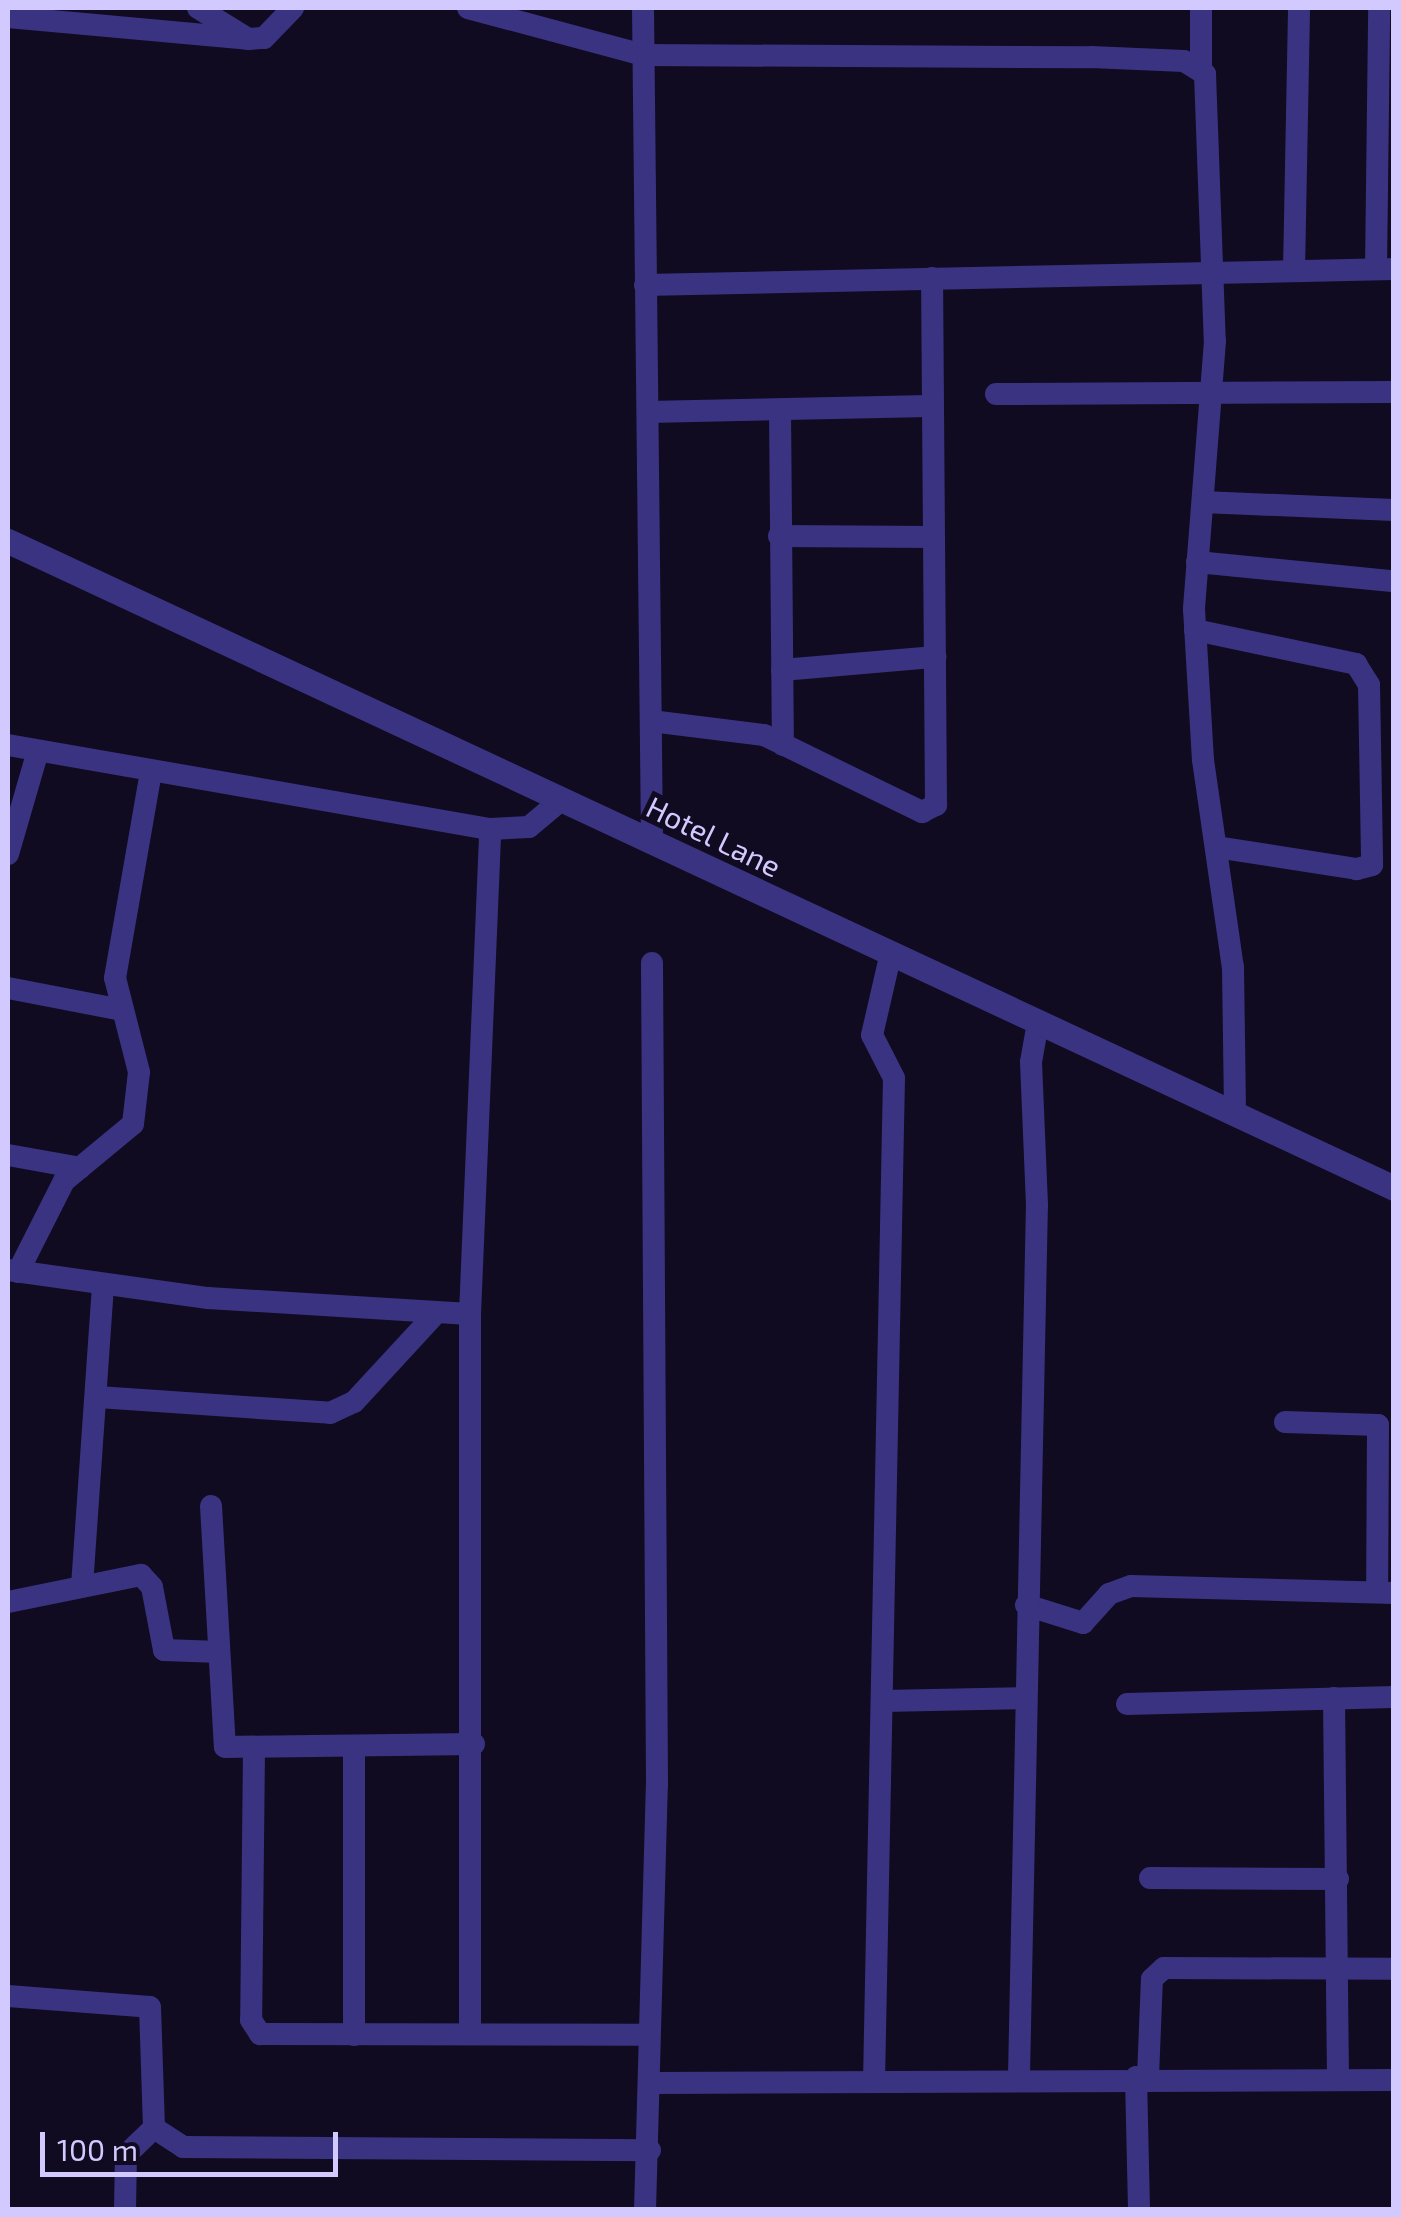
<!DOCTYPE html>
<html>
<head>
<meta charset="utf-8">
<style>
  body { margin:0 }
  #map { position:relative; width:1401px; height:2217px; overflow:hidden; background:#100b20; font-family:"Exo 2",sans-serif }
  div>[style] { position:absolute }
  .minor>* { height:22px; margin:-11px; padding:0 11px; transform-origin:11px; border-radius:11px; background:#3a3382 }
  .tertiary>* { height:25px; margin:-12.5px; padding:0 12.5px; transform-origin:12.5px; border-radius:12.5px; background:#3a3382 }
  span { translate:-50% -50%; white-space:nowrap; text-align:center; line-height:1.15; -webkit-text-stroke:10px #100b20; paint-order:stroke }
  .street-label { font-size:30px; color:#d2caff }
  .frame { position:absolute; inset:0; border:10px solid #d2caff; pointer-events:none }
  .scale { position:absolute; left:40px; top:2132px; width:298px; height:45px; box-sizing:border-box; border:5px solid #d2caff; border-top:0; padding-left:12px; font-size:30px; line-height:35px; white-space:nowrap; color:#d2caff; -webkit-text-stroke:8px #100b20; paint-order:stroke }
</style>
</head>
<body>
<div id="map">
  <div class="minor">
    <div style="left:198px;top:8px;width:55px;rotate:31.7deg"></div>
    <div style="left:468px;top:8px;width:182px;rotate:15deg"></div>
    <div style="left:644px;top:55px;width:447px;rotate:0.3deg"></div>
    <div style="left:1091px;top:57px;width:93px;rotate:2.5deg"></div>
    <div style="left:1184px;top:61px;width:25px;rotate:32deg"></div>
    <div style="left:1205px;top:74px;width:267px;rotate:87.9deg"></div>
    <div style="left:1215px;top:341px;width:269px;rotate:94.5deg"></div>
    <div style="left:1194px;top:609px;width:151px;rotate:86.6deg"></div>
    <div style="left:1203px;top:760px;width:209px;rotate:81.8deg"></div>
    <div style="left:1233px;top:967px;width:147px;rotate:89.2deg"></div>
    <div style="left:643px;top:8px;width:833px;rotate:89.38deg"></div>
    <div style="left:8px;top:17px;width:241px;rotate:5.2deg"></div>
    <div style="left:248px;top:39px;width:16px;rotate:-4deg"></div>
    <div style="left:264px;top:38px;width:42px;rotate:-46deg"></div>
    <div style="left:1201px;top:69px;width:61px;rotate:-90deg"></div>
    <div style="left:1376px;top:269px;width:261px;rotate:-89.3deg"></div>
    <div style="left:1294px;top:271px;width:263px;rotate:-88.9deg"></div>
    <div style="left:645px;top:285px;width:749px;rotate:-1.22deg"></div>
    <div style="left:996px;top:394px;width:398px;rotate:-0.3deg"></div>
    <div style="left:780px;top:410px;width:335px;rotate:89.5deg"></div>
    <div style="left:648px;top:412px;width:281px;rotate:-1.2deg"></div>
    <div style="left:1203px;top:502px;width:191px;rotate:2.4deg"></div>
    <div style="left:779px;top:536px;width:154px;rotate:0.4deg"></div>
    <div style="left:1197px;top:562px;width:196px;rotate:5.6deg"></div>
    <div style="left:1195px;top:630px;width:165px;rotate:11.9deg"></div>
    <div style="left:1356px;top:664px;width:25px;rotate:58deg"></div>
    <div style="left:1369px;top:685px;width:180px;rotate:89deg"></div>
    <div style="left:1372px;top:865px;width:16px;rotate:165deg"></div>
    <div style="left:1357px;top:869px;width:142px;rotate:-171.1deg"></div>
    <div style="left:782px;top:670px;width:154px;rotate:-4.9deg"></div>
    <div style="left:651px;top:721px;width:114px;rotate:7.1deg"></div>
    <div style="left:764px;top:735px;width:176px;rotate:26deg"></div>
    <div style="left:922px;top:812px;width:16px;rotate:-27deg"></div>
    <div style="left:936px;top:805px;width:527px;rotate:-90.43deg"></div>
    <div style="left:8px;top:745px;width:489px;rotate:9.9deg"></div>
    <div style="left:490px;top:829px;width:39px;rotate:-3deg"></div>
    <div style="left:529px;top:827px;width:40px;rotate:-40deg"></div>
    <div style="left:8px;top:854px;width:107px;rotate:-73.8deg"></div>
    <div style="left:8px;top:988px;width:111px;rotate:10.9deg"></div>
    <div style="left:8px;top:1155px;width:73px;rotate:10.2deg"></div>
    <div style="left:8px;top:1270px;width:202px;rotate:8deg"></div>
    <div style="left:208px;top:1298px;width:262px;rotate:3.5deg"></div>
    <div style="left:18px;top:1272px;width:102px;rotate:-63.2deg"></div>
    <div style="left:64px;top:1181px;width:89px;rotate:-39.6deg"></div>
    <div style="left:133px;top:1124px;width:52px;rotate:-83.4deg"></div>
    <div style="left:139px;top:1072px;width:97px;rotate:-104.3deg"></div>
    <div style="left:115px;top:978px;width:210px;rotate:-80.1deg"></div>
    <div style="left:98px;top:1397px;width:233px;rotate:3.9deg"></div>
    <div style="left:330px;top:1413px;width:26px;rotate:-25deg"></div>
    <div style="left:354px;top:1402px;width:122px;rotate:-47.3deg"></div>
    <div style="left:1285px;top:1422px;width:93px;rotate:1.8deg"></div>
    <div style="left:1378px;top:1425px;width:164px;rotate:90.3deg"></div>
    <div style="left:211px;top:1506px;width:241px;rotate:86.7deg"></div>
    <div style="left:225px;top:1747px;width:249px;rotate:-0.7deg"></div>
    <div style="left:82px;top:1586px;width:301px;rotate:-86deg"></div>
    <div style="left:8px;top:1602px;width:136px;rotate:-11.5deg"></div>
    <div style="left:141px;top:1575px;width:16px;rotate:47deg"></div>
    <div style="left:152px;top:1587px;width:64px;rotate:79.2deg"></div>
    <div style="left:164px;top:1650px;width:55px;rotate:2.1deg"></div>
    <div style="left:1026px;top:1605px;width:60px;rotate:17.5deg"></div>
    <div style="left:1083px;top:1623px;width:39px;rotate:-48deg"></div>
    <div style="left:1109px;top:1594px;width:23px;rotate:-20deg"></div>
    <div style="left:1131px;top:1586px;width:263px;rotate:1.5deg"></div>
    <div style="left:1334px;top:1698px;width:381px;rotate:89.4deg"></div>
    <div style="left:883px;top:1701px;width:141px;rotate:-1.2deg"></div>
    <div style="left:1127px;top:1704px;width:267px;rotate:-1.5deg"></div>
    <div style="left:254px;top:1749px;width:271px;rotate:90.6deg"></div>
    <div style="left:251px;top:2020px;width:17px;rotate:57deg"></div>
    <div style="left:260px;top:2034px;width:389px;rotate:0.1deg"></div>
    <div style="left:1150px;top:1878px;width:188px;rotate:0.3deg"></div>
    <div style="left:8px;top:1996px;width:142px;rotate:4.4deg"></div>
    <div style="left:150px;top:2007px;width:121px;rotate:88.1deg"></div>
    <div style="left:154px;top:2128px;width:35px;rotate:33deg"></div>
    <div style="left:183px;top:2147px;width:467px;rotate:0.4deg"></div>
    <div style="left:470px;top:2032px;width:718px;rotate:-90deg"></div>
    <div style="left:470px;top:1314px;width:485px;rotate:-87.6deg"></div>
    <div style="left:354px;top:2035px;width:289px;rotate:-90deg"></div>
    <div style="left:1019px;top:2076px;width:871px;rotate:-88.82deg"></div>
    <div style="left:1037px;top:1205px;width:143px;rotate:-92.4deg"></div>
    <div style="left:1031px;top:1062px;width:39px;rotate:-80deg"></div>
    <div style="left:1136px;top:2077px;width:133px;rotate:88.7deg"></div>
    <div style="left:1148px;top:2077px;width:98px;rotate:-87.7deg"></div>
    <div style="left:1152px;top:1979px;width:16px;rotate:-43deg"></div>
    <div style="left:1164px;top:1968px;width:230px;rotate:0.2deg"></div>
    <div style="left:874px;top:2082px;width:1004px;rotate:-88.86deg"></div>
    <div style="left:894px;top:1078px;width:48px;rotate:-117.1deg"></div>
    <div style="left:872px;top:1035px;width:80px;rotate:-77deg"></div>
    <div style="left:655px;top:2083px;width:739px;rotate:-0.23deg"></div>
    <div style="left:125px;top:2210px;width:55px;rotate:-89deg"></div>
    <div style="left:126px;top:2155px;width:39px;rotate:-44deg"></div>
    <div style="left:645px;top:2210px;width:426px;rotate:-88.4deg"></div>
    <div style="left:657px;top:1784px;width:821px;rotate:-90.35deg"></div>
  </div>
  <div class="tertiary">
    <div style="left:8px;top:541px;width:1530px;rotate:25.02deg"></div>
  </div>
  <div class="street-label">
    <span style="left:714px;top:836px;rotate:26deg">Hotel Lane</span>
  </div>
  <div class="frame"></div>
  <div class="scale">100 m</div>
</div>
</body>
</html>
